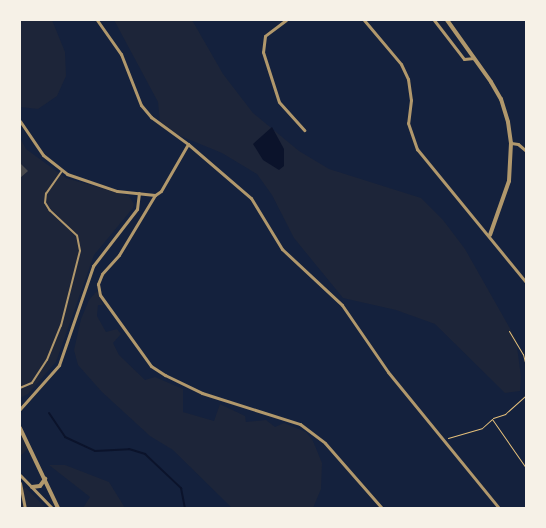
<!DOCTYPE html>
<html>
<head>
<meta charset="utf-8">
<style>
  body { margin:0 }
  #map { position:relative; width:546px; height:528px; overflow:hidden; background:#14213d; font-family:"Varela Round",sans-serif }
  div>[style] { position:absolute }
  .green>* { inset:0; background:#1d2539 }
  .water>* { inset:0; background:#0b132b }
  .stream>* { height:2px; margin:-1px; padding:0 1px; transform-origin:1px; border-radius:1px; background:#0b132b }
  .building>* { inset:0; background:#48494c }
  .path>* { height:1px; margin:-0.5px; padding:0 0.5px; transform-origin:0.5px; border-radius:0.5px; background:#e5c07b }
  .service>* { height:1.5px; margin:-0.75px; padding:0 0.75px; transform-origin:0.75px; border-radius:0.75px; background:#b1986c }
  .minor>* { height:3px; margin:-1.5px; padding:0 1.5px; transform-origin:1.5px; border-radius:1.5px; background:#b1986c }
  .tertiary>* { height:4px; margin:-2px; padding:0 2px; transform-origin:2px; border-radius:2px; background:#b1986c }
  span { translate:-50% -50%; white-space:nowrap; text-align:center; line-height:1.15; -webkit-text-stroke:3.5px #f6f1e7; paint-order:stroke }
  .frame { position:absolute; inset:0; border:21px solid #f6f1e7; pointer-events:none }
</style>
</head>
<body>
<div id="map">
  <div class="green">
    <div style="clip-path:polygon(20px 20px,52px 20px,65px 52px,66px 76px,57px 96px,38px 109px,20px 107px)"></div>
    <div style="clip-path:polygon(114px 20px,192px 20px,223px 74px,253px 113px,299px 151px,329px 169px,421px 198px,443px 220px,465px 249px,516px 339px,521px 377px,520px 391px,505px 393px,435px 324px,396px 310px,343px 298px,294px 238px,272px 195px,257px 174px,222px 153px,173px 133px,160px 123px,158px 102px)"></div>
    <div style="clip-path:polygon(20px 138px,26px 149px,66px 178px,129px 196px,134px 204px,133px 208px,94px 255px,56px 362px,28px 394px,20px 398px)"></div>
    <div style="clip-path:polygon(97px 291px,103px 305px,98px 305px,97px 316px,106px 332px,117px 329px,121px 334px,113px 343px,119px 355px,145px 380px,155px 377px,183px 389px,183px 412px,214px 421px,220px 404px,245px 416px,246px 422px,266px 420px,275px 427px,284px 423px,306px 432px,313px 441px,322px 463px,321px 489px,313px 508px,232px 508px,173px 450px,150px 436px,102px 392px,78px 365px,74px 350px,81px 319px,89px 300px)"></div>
    <div style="clip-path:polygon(20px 435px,28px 449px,20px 456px)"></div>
    <div style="clip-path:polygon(49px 465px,65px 465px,109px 482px,125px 508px,83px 508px,90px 497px)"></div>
    <div style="clip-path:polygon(20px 486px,26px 488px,46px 508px,20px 508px)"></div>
  </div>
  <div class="water">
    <div style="clip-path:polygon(272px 127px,284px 149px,284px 166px,279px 170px,263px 160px,253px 144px)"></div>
  </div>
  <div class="stream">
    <div style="left:49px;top:413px;width:29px;rotate:56deg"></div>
    <div style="left:65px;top:437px;width:33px;rotate:25deg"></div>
    <div style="left:95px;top:451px;width:34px;rotate:-3deg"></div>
    <div style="left:129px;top:449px;width:17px;rotate:17deg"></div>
    <div style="left:145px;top:454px;width:50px;rotate:43.4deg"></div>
    <div style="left:181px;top:488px;width:20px;rotate:79deg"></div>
  </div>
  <div class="building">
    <div style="clip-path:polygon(20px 163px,28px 171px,20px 178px)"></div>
  </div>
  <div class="path">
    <div style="left:509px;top:331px;width:27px;rotate:59deg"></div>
    <div style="left:523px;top:354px;width:12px;rotate:76deg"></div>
    <div style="left:493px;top:418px;width:13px;rotate:-18deg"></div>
    <div style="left:505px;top:414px;width:28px;rotate:-42deg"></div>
    <div style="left:448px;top:438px;width:35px;rotate:-16deg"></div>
    <div style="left:482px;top:428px;width:13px;rotate:-42deg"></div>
    <div style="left:492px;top:419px;width:60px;rotate:55.2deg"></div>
  </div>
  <div class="service">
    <div style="left:20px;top:388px;width:13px;rotate:-23deg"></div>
    <div style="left:32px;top:383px;width:27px;rotate:-57deg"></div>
    <div style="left:47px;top:360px;width:37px;rotate:-68deg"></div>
    <div style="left:61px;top:326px;width:77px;rotate:-75.8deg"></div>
    <div style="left:80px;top:251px;width:15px;rotate:-101deg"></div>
    <div style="left:77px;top:236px;width:37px;rotate:-137deg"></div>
    <div style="left:50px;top:211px;width:9px;rotate:-122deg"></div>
    <div style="left:45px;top:203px;width:9px;rotate:-84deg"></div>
    <div style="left:46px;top:194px;width:28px;rotate:-55deg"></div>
  </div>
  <div class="minor">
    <div style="left:97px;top:20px;width:42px;rotate:54.8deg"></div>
    <div style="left:121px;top:54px;width:55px;rotate:68.6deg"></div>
    <div style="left:141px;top:105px;width:16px;rotate:50deg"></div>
    <div style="left:151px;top:117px;width:46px;rotate:36.1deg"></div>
    <div style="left:188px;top:144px;width:83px;rotate:40.6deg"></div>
    <div style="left:251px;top:198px;width:60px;rotate:58.7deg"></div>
    <div style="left:282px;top:249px;width:82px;rotate:43deg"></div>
    <div style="left:342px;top:305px;width:81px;rotate:55.5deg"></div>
    <div style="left:388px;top:372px;width:176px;rotate:50.8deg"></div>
    <div style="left:286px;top:20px;width:26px;rotate:143deg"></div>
    <div style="left:265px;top:36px;width:16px;rotate:97deg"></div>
    <div style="left:263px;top:52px;width:52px;rotate:72.3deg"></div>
    <div style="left:279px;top:102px;width:38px;rotate:48deg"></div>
    <div style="left:364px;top:20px;width:57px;rotate:49.9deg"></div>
    <div style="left:401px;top:64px;width:17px;rotate:65deg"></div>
    <div style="left:408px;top:79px;width:21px;rotate:82deg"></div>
    <div style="left:411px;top:100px;width:23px;rotate:97deg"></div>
    <div style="left:408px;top:123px;width:28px;rotate:71deg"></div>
    <div style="left:417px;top:149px;width:172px;rotate:50.7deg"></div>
    <div style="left:434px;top:20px;width:49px;rotate:52.4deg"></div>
    <div style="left:464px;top:59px;width:10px;rotate:-6deg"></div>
    <div style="left:20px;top:121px;width:41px;rotate:55.9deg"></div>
    <div style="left:43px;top:155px;width:31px;rotate:38deg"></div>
    <div style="left:67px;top:174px;width:53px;rotate:18.8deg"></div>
    <div style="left:117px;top:191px;width:38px;rotate:6deg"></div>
    <div style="left:511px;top:143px;width:7px;rotate:8deg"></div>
    <div style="left:518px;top:144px;width:11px;rotate:41deg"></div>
    <div style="left:188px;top:144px;width:54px;rotate:119.9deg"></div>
    <div style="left:161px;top:191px;width:7px;rotate:146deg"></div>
    <div style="left:155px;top:195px;width:70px;rotate:121deg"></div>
    <div style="left:119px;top:255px;width:25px;rotate:132deg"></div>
    <div style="left:102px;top:274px;width:11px;rotate:112deg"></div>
    <div style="left:98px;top:284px;width:11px;rotate:80deg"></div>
    <div style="left:100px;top:295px;width:87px;rotate:54.3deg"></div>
    <div style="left:151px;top:366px;width:17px;rotate:33deg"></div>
    <div style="left:165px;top:375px;width:41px;rotate:25.9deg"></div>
    <div style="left:202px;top:393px;width:103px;rotate:17.6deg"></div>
    <div style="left:300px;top:424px;width:31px;rotate:37deg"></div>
    <div style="left:325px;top:443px;width:86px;rotate:48.8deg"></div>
    <div style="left:20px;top:409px;width:59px;rotate:-48.4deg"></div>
    <div style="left:59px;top:365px;width:105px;rotate:-71deg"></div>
    <div style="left:93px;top:266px;width:72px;rotate:-52.3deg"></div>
    <div style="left:137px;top:209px;width:16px;rotate:-83deg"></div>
    <div style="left:20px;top:475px;width:46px;rotate:45.9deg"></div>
    <div style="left:20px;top:483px;width:25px;rotate:79deg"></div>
  </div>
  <div class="tertiary">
    <div style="left:447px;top:20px;width:76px;rotate:54.6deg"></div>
    <div style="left:491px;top:82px;width:20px;rotate:60deg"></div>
    <div style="left:501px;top:99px;width:24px;rotate:73deg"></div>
    <div style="left:508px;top:122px;width:21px;rotate:82deg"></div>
    <div style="left:511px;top:143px;width:38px;rotate:93deg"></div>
    <div style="left:509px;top:181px;width:57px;rotate:109.4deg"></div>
    <div style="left:20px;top:428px;width:89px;rotate:64.6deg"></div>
    <div style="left:32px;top:487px;width:8px;rotate:-7deg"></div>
    <div style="left:40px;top:486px;width:9px;rotate:-54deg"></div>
  </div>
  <div class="frame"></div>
</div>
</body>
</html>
